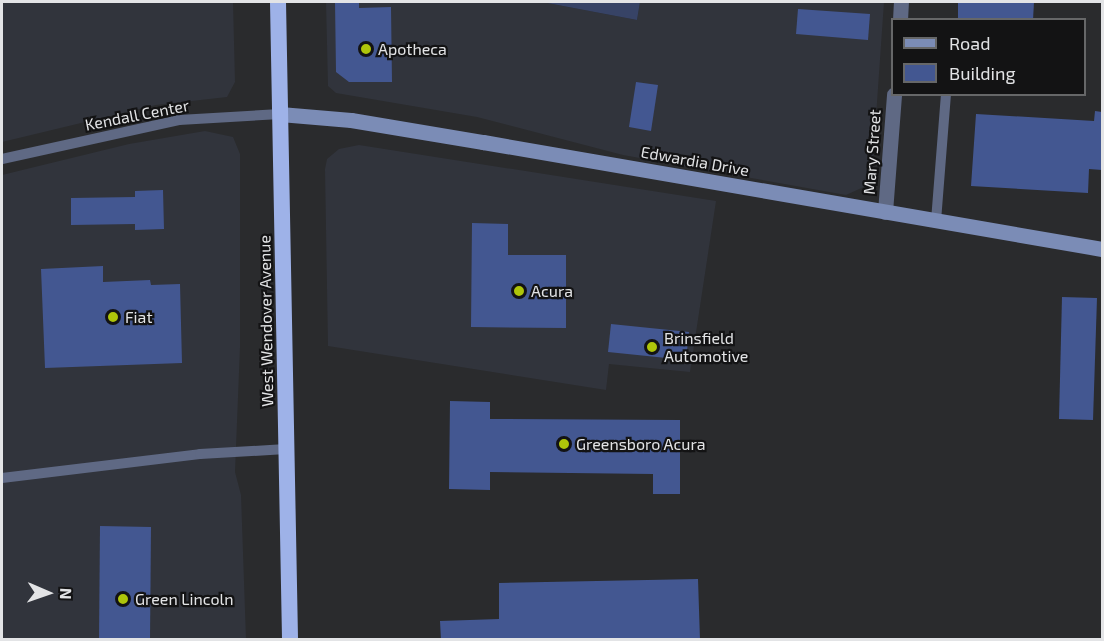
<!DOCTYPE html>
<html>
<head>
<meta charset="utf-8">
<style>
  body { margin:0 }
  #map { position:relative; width:1104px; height:641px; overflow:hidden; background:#2a2b2d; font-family:"Exo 2",sans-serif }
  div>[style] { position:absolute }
  .built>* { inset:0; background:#31343c }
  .green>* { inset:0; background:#374366 }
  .building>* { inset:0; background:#435791 }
  .service>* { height:10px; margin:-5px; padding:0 5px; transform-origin:5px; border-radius:5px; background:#5f6984 }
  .minor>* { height:15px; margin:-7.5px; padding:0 7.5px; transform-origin:7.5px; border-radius:7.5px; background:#5f6984 }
  .secondary>* { height:15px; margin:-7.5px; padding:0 7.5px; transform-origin:7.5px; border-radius:7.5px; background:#7b8cb6 }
  .trunk>* { height:16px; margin:-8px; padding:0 8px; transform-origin:8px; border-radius:8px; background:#9eb2e8 }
  .dots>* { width:16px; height:16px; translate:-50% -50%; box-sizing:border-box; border:3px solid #131314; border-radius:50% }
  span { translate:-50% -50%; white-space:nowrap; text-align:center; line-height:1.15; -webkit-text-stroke:4.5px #131314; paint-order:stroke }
  .poi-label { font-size:16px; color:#e3e4e6 }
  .left { translate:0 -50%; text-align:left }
  .street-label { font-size:16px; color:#e3e4e6 }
  .frame { position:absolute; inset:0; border:3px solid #e3e4e6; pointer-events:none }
  .legend { position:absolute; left:891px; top:18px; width:195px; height:78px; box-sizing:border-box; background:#131314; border:2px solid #666768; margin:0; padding:8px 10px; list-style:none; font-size:18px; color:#e3e4e6 }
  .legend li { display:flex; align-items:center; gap:12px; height:30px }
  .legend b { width:30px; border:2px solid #666768 }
  .north { position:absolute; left:18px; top:563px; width:60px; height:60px; -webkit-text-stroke:4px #131314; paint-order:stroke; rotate:92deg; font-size:16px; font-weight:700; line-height:24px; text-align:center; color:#e3e4e6 }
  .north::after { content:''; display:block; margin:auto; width:21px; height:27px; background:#e3e4e6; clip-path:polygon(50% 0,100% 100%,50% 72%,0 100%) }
</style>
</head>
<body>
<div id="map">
  <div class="built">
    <div style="clip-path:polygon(2px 2px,233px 2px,235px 82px,227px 97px,156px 105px,2px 142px)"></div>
    <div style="clip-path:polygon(326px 2px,542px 2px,637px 20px,640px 2px,884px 2px,872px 174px,868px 185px,846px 195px,623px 155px,477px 117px,336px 93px,328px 86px)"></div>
    <div style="clip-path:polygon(205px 131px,233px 137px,240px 154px,240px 347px,235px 472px,241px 495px,246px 639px,2px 639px,2px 175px,129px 144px)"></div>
    <div style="clip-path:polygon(359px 145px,716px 201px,690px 372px,609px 364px,606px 390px,328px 346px,325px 169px,327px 159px,339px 149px)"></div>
  </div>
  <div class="green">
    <div style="clip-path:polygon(542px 2px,640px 2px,637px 20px)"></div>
  </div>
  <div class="building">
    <div style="clip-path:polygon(335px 2px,359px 2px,359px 8px,391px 7px,392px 82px,349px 82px,336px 72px)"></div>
    <div style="clip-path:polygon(958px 2px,1034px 2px,1033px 20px,958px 20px)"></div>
    <div style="clip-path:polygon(798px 9px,870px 14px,868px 40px,796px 34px)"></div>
    <div style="clip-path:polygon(636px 82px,658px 85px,651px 131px,629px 127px)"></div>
    <div style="clip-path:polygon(1095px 111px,1102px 112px,1102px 170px,1089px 169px,1088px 193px,971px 186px,976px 114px,1094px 121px)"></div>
    <div style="clip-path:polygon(163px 190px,164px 229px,135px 230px,135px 224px,71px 225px,71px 198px,135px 197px,135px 191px)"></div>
    <div style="clip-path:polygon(472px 223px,508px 224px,508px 255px,566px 255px,566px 328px,471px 327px)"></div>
    <div style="clip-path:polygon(103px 266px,103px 282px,150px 280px,151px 285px,180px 284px,182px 363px,45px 368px,41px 269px)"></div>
    <div style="clip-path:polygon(1062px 297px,1097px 298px,1093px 420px,1059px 419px)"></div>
    <div style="clip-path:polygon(611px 324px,689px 332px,686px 360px,608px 352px)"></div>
    <div style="clip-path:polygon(450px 401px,490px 402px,490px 419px,680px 420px,680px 494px,653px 494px,653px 474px,490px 472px,490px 490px,449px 489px)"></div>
    <div style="clip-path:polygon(100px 526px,151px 527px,150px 640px,99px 640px)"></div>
    <div style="clip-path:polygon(698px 579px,700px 640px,441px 640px,440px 621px,499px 619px,499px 583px)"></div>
  </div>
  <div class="service">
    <div style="left:2px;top:159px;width:181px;rotate:-12.4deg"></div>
    <div style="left:179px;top:120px;width:101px;rotate:-3.4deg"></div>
    <div style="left:936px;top:221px;width:127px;rotate:-85.5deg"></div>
    <div style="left:2px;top:478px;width:199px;rotate:-6.9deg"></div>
    <div style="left:200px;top:454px;width:86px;rotate:-3.3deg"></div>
  </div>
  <div class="minor">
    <div style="left:900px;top:20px;width:18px;rotate:-87deg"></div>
    <div style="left:885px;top:212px;width:118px;rotate:-85.6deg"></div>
  </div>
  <div class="secondary">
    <div style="left:280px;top:114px;width:71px;rotate:4.8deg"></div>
    <div style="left:351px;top:120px;width:134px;rotate:9.5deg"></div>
    <div style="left:483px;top:142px;width:628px;rotate:9.81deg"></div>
  </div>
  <div class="trunk">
    <div style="left:278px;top:2px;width:638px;rotate:88.92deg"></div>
  </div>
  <div class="dots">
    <div style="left:366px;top:49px;background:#aec50a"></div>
    <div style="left:519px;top:291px;background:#aec50a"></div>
    <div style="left:113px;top:317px;background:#aec50a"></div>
    <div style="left:652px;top:347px;background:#aec50a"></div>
    <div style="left:564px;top:444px;background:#aec50a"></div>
    <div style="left:123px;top:599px;background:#aec50a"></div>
  </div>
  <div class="poi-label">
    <span class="left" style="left:378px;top:49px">Apotheca</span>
    <span class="left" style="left:531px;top:291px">Acura</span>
    <span class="left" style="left:125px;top:317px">Fiat</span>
    <span class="left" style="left:664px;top:347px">Brinsfield<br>Automotive</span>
    <span class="left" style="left:576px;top:444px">Greensboro Acura</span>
    <span class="left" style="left:135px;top:599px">Green Lincoln</span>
  </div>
  <div class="street-label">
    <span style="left:137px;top:115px;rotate:-11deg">Kendall Center</span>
    <span style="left:872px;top:152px;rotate:-86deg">Mary Street</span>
    <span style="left:695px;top:161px;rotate:10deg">Edwardia Drive</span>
    <span style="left:266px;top:321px;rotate:-91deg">West Wendover Avenue</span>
  </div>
  <div class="frame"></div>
  <ul class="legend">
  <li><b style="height:8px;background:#7b8cb6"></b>Road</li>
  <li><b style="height:16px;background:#435791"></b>Building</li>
  </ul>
  <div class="north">N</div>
</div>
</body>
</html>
